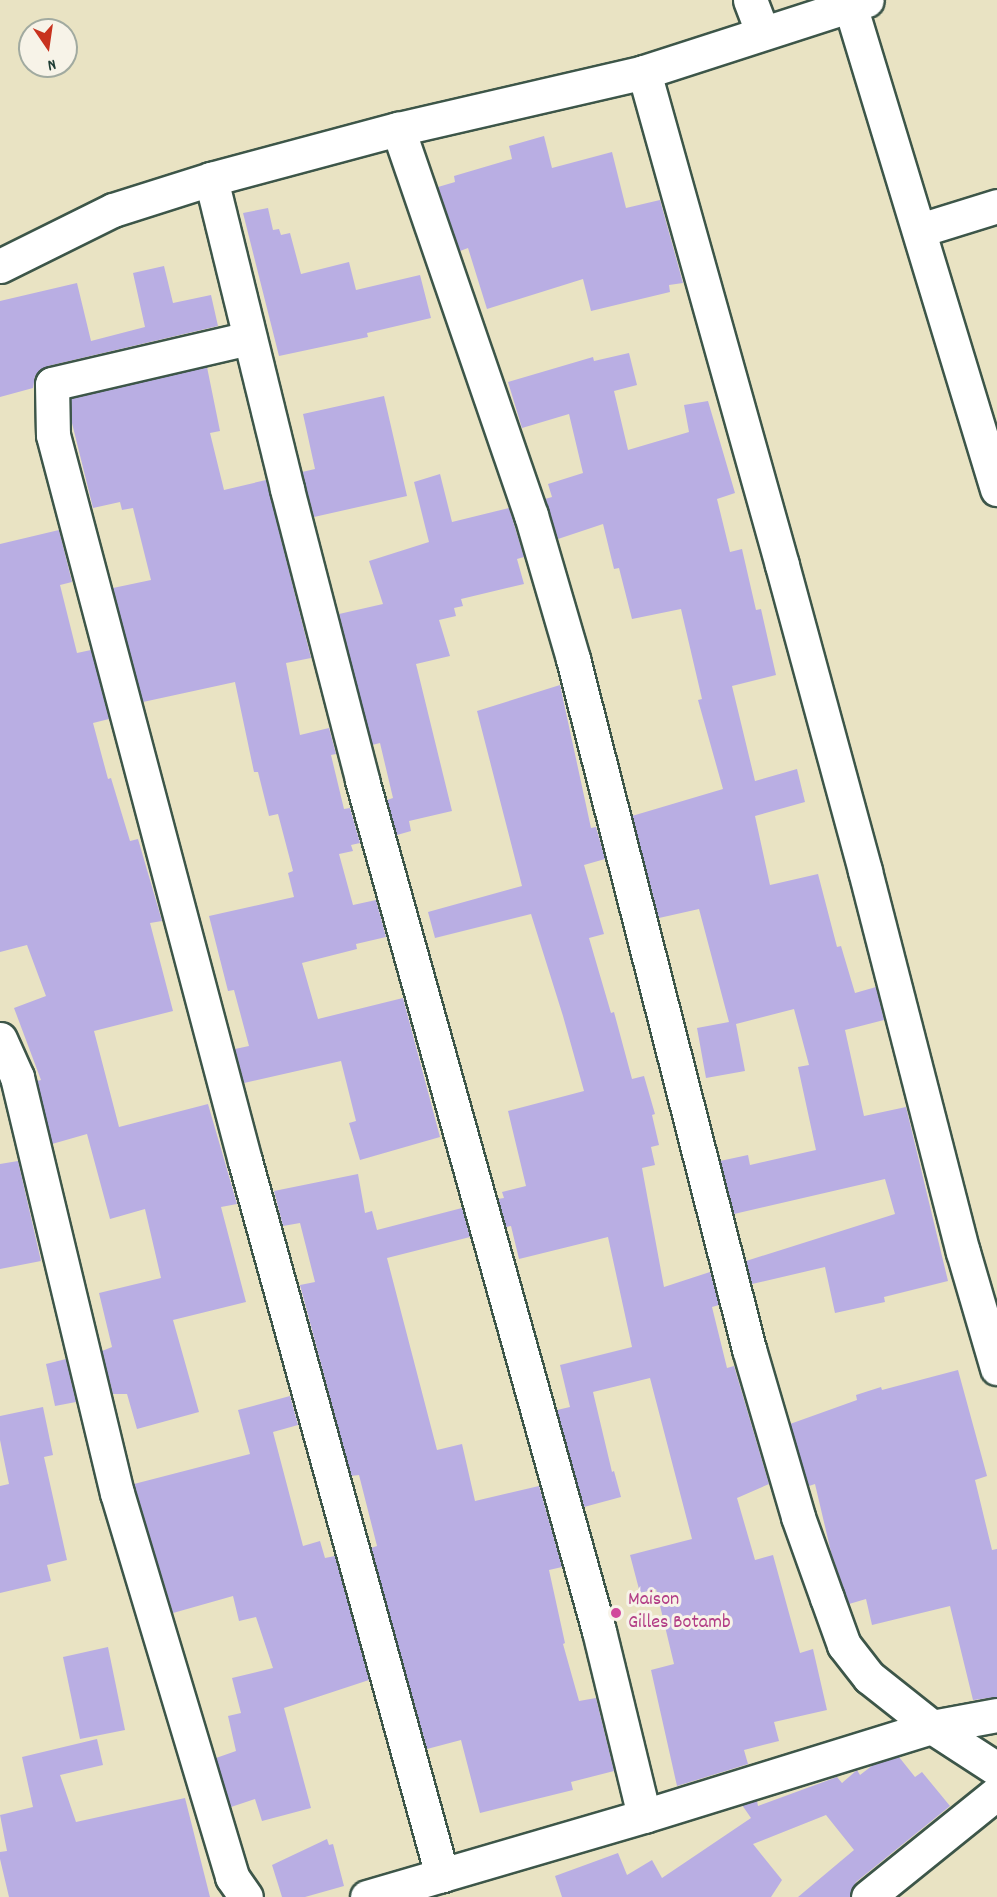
<!DOCTYPE html>
<html>
<head>
<meta charset="utf-8">
<style>
  body { margin:0 }
  #map { position:relative; width:997px; height:1897px; overflow:hidden; background:#e9e3c3; font-family:Dekko,sans-serif }
  div>[style] { position:absolute }
  .building>* { inset:0; background:#b9aee3 }
  .roads { filter:drop-shadow(2px 0 #3d5649) drop-shadow(-2px 0 #3d5649) drop-shadow(0 2px #3d5649) drop-shadow(0 -2px #3d5649) }
  .street>* { height:33px; margin:-16.5px; padding:0 16.5px; transform-origin:16.5px; border-radius:16.5px; background:#fff }
  .dots>* { width:16px; height:16px; translate:-50% -50%; box-sizing:border-box; border:3px solid #f7f3e8; border-radius:50% }
  span { translate:-50% -50%; white-space:nowrap; text-align:center; line-height:1.15; -webkit-text-stroke:6px #f7f3e8; paint-order:stroke }
  .hotel-label { font-size:20px; color:#b23c85 }
  .left { translate:0 -50%; text-align:left }
  .north { position:absolute; left:18px; top:18px; width:60px; height:60px; box-sizing:border-box; background:#f7f3e8; border:2px solid #a1aaa0; border-radius:50%; rotate:167deg; font-size:16px; font-weight:700; line-height:24px; text-align:center; color:#1f3d34 }
  .north::after { content:''; display:block; margin:auto; width:21px; height:27px; background:#c8321e; clip-path:polygon(50% 0,100% 100%,50% 72%,0 100%) }
</style>
</head>
<body>
<div id="map">
  <div class="building">
    <div style="clip-path:polygon(544px 136px,552px 168px,612px 152px,626px 208px,660px 200px,683px 283px,669px 285px,670px 292px,591px 311px,583px 279px,487px 309px,468px 248px,460px 251px,438px 187px,455px 182px,454px 176px,512px 159px,509px 146px)"></div>
    <div style="clip-path:polygon(268px 208px,273px 230px,279px 229px,281px 235px,290px 233px,301px 274px,349px 262px,356px 290px,420px 275px,431px 318px,367px 333px,368px 337px,279px 356px,243px 213px)"></div>
    <div style="clip-path:polygon(164px 266px,173px 303px,211px 295px,218px 326px,48px 366px,35px 376px,33px 388px,0 397px,0 301px,77px 283px,91px 341px,145px 327px,133px 273px)"></div>
    <div style="clip-path:polygon(629px 353px,637px 385px,614px 391px,628px 450px,689px 432px,684px 405px,708px 401px,735px 493px,717px 499px,730px 552px,742px 549px,756px 610px,761px 609px,776px 675px,732px 686px,755px 781px,797px 769px,805px 802px,755px 816px,770px 885px,818px 874px,837px 947px,841px 946px,855px 993px,876px 987px,884px 1020px,845px 1030px,864px 1116px,906px 1107px,948px 1281px,884px 1297px,885px 1302px,835px 1313px,825px 1267px,752px 1284px,746px 1261px,895px 1214px,885px 1179px,734px 1214px,720px 1161px,748px 1155px,750px 1165px,816px 1150px,798px 1067px,809px 1065px,794px 1009px,736px 1024px,745px 1071px,706px 1078px,697px 1028px,729px 1022px,699px 909px,659px 918px,632px 816px,723px 789px,698px 700px,702px 699px,681px 609px,632px 619px,619px 568px,614px 569px,603px 524px,558px 539px,545px 499px,552px 497px,548px 484px,583px 473px,569px 414px,522px 428px,508px 382px,593px 357px,594px 361px)"></div>
    <div style="clip-path:polygon(207px 367px,220px 431px,210px 433px,224px 490px,266px 480px,311px 658px,286px 663px,300px 735px,329px 728px,336px 754px,331px 755px,344px 809px,350px 808px,360px 843px,351px 845px,353px 851px,339px 854px,353px 905px,376px 900px,386px 937px,356px 944px,357px 949px,302px 963px,318px 1019px,403px 998px,440px 1137px,360px 1160px,349px 1123px,356px 1121px,341px 1061px,244px 1083px,235px 1049px,249px 1046px,234px 990px,228px 991px,209px 916px,294px 897px,288px 873px,293px 871px,278px 814px,269px 816px,258px 772px,254px 772px,235px 682px,143px 702px,113px 588px,151px 580px,133px 508px,122px 510px,120px 502px,93px 508px,71px 419px,71px 399px)"></div>
    <div style="clip-path:polygon(384px 396px,407px 496px,314px 517px,302px 472px,315px 469px,303px 414px)"></div>
    <div style="clip-path:polygon(440px 474px,452px 522px,509px 508px,524px 557px,517px 559px,524px 584px,461px 599px,463px 606px,454px 608px,456px 616px,439px 620px,450px 656px,416px 664px,452px 811px,409px 821px,411px 831px,397px 835px,387px 800px,393px 798px,380px 743px,372px 745px,339px 614px,383px 604px,369px 561px,429px 542px,414px 482px)"></div>
    <div style="clip-path:polygon(59px 530px,72px 582px,60px 585px,77px 653px,91px 650px,109px 719px,93px 723px,108px 779px,111px 778px,130px 841px,138px 839px,162px 921px,150px 923px,173px 1011px,94px 1031px,119px 1127px,208px 1104px,237px 1204px,221px 1207px,246px 1302px,173px 1320px,199px 1412px,137px 1429px,127px 1394px,113px 1394px,102px 1351px,112px 1347px,99px 1293px,161px 1278px,145px 1209px,110px 1219px,87px 1134px,52px 1144px,37px 1081px,41px 1080px,14px 1008px,46px 996px,27px 945px,0 952px,0 544px)"></div>
    <div style="clip-path:polygon(560px 685px,591px 828px,596px 827px,605px 859px,584px 865px,604px 934px,589px 938px,611px 1013px,614px 1012px,632px 1079px,644px 1076px,655px 1114px,652px 1115px,659px 1145px,651px 1147px,655px 1165px,642px 1168px,664px 1287px,710px 1272px,719px 1305px,712px 1307px,727px 1368px,734px 1366px,769px 1484px,737px 1498px,755px 1560px,773px 1555px,800px 1653px,813px 1649px,827px 1710px,774px 1722px,779px 1741px,744px 1750px,748px 1764px,677px 1786px,651px 1670px,674px 1664px,656px 1589px,640px 1593px,630px 1555px,692px 1539px,650px 1378px,593px 1392px,612px 1472px,614px 1471px,621px 1497px,584px 1507px,557px 1410px,570px 1407px,560px 1365px,632px 1347px,608px 1237px,519px 1259px,511px 1226px,506px 1227px,498px 1199px,504px 1198px,502px 1192px,526px 1186px,508px 1111px,584px 1091px,563px 1016px,531px 914px,435px 938px,428px 912px,522px 886px,477px 711px)"></div>
    <div style="clip-path:polygon(18px 1161px,41px 1261px,0 1269px,0 1164px)"></div>
    <div style="clip-path:polygon(358px 1174px,365px 1213px,372px 1211px,377px 1230px,462px 1208px,470px 1237px,387px 1258px,437px 1450px,462px 1444px,475px 1501px,539px 1486px,562px 1567px,549px 1570px,565px 1643px,563px 1644px,579px 1701px,596px 1698px,614px 1771px,571px 1782px,573px 1790px,480px 1813px,461px 1740px,427px 1749px,371px 1548px,377px 1546px,359px 1475px,351px 1476px,300px 1285px,315px 1282px,300px 1223px,283px 1226px,274px 1191px)"></div>
    <div style="clip-path:polygon(66px 1359px,76px 1402px,55px 1406px,46px 1364px)"></div>
    <div style="clip-path:polygon(958px 1370px,987px 1476px,975px 1480px,992px 1550px,997px 1549px,997px 1697px,973px 1700px,950px 1606px,872px 1625px,866px 1599px,849px 1604px,831px 1552px,815px 1484px,809px 1486px,790px 1424px,857px 1400px,856px 1395px,881px 1387px,882px 1390px)"></div>
    <div style="clip-path:polygon(290px 1396px,298px 1425px,273px 1432px,303px 1546px,320px 1541px,325px 1558px,335px 1556px,369px 1680px,284px 1708px,311px 1808px,262px 1821px,255px 1799px,231px 1807px,216px 1758px,236px 1751px,228px 1716px,241px 1713px,232px 1678px,273px 1668px,256px 1617px,239px 1621px,233px 1596px,173px 1613px,134px 1484px,250px 1454px,238px 1410px)"></div>
    <div style="clip-path:polygon(43px 1407px,53px 1455px,44px 1457px,67px 1560px,47px 1565px,51px 1581px,0 1593px,0 1486px,9px 1484px,0 1440px,0 1416px)"></div>
    <div style="clip-path:polygon(108px 1647px,125px 1730px,80px 1739px,63px 1657px)"></div>
    <div style="clip-path:polygon(97px 1739px,103px 1765px,60px 1775px,76px 1822px,185px 1798px,210px 1897px,9px 1897px,0 1859px,0 1852px,7px 1851px,0 1815px,33px 1807px,22px 1757px)"></div>
    <div style="clip-path:polygon(899px 1757px,915px 1777px,922px 1772px,950px 1806px,856px 1882px,850px 1897px,798px 1897px,854px 1850px,826px 1815px,753px 1844px,782px 1880px,771px 1897px,562px 1897px,555px 1876px,618px 1853px,627px 1875px,652px 1860px,662px 1878px,751px 1818px,742px 1805px,757px 1801px,758px 1806px,837px 1777px,842px 1783px,857px 1770px,860px 1775px,873px 1765px)"></div>
    <div style="clip-path:polygon(327px 1839px,329px 1845px,333px 1844px,344px 1886px,305px 1897px,282px 1897px,272px 1865px)"></div>
  </div>
  <div class="roads">
    <div class="street">
      <div style="left:750px;top:0;width:34px;rotate:69deg"></div>
      <div style="left:850px;top:5px;width:506px;rotate:73.11deg"></div>
      <div style="left:644px;top:72px;width:512px;rotate:74.36deg"></div>
      <div style="left:782px;top:565px;width:317px;rotate:74.8deg"></div>
      <div style="left:865px;top:871px;width:393px;rotate:75.6deg"></div>
      <div style="left:963px;top:1252px;width:121px;rotate:73.7deg"></div>
      <div style="left:398px;top:129px;width:408px;rotate:71deg"></div>
      <div style="left:531px;top:515px;width:150px;rotate:73.7deg"></div>
      <div style="left:573px;top:659px;width:712px;rotate:75.69deg"></div>
      <div style="left:749px;top:1349px;width:175px;rotate:73.7deg"></div>
      <div style="left:798px;top:1517px;width:86px;rotate:70.3deg"></div>
      <div style="left:827px;top:1598px;width:50px;rotate:70.1deg"></div>
      <div style="left:844px;top:1645px;width:41px;rotate:52deg"></div>
      <div style="left:869px;top:1677px;width:80px;rotate:38.4deg"></div>
      <div style="left:932px;top:1727px;width:77px;rotate:32.9deg"></div>
      <div style="left:211px;top:179px;width:319px;rotate:76.2deg"></div>
      <div style="left:287px;top:489px;width:301px;rotate:75.5deg"></div>
      <div style="left:362px;top:780px;width:883px;rotate:74.44deg"></div>
      <div style="left:599px;top:1631px;width:190px;rotate:76.3deg"></div>
      <div style="left:920px;top:230px;width:81px;rotate:-17.3deg"></div>
      <div style="left:0;top:266px;width:126px;rotate:-26.4deg"></div>
      <div style="left:113px;top:210px;width:103px;rotate:-17.6deg"></div>
      <div style="left:211px;top:179px;width:194px;rotate:-15deg"></div>
      <div style="left:398px;top:129px;width:253px;rotate:-13deg"></div>
      <div style="left:644px;top:72px;width:234px;rotate:-17.9deg"></div>
      <div style="left:249px;top:338px;width:202px;rotate:166.9deg"></div>
      <div style="left:52px;top:384px;width:51px;rotate:88.9deg"></div>
      <div style="left:53px;top:435px;width:751px;rotate:75.19deg"></div>
      <div style="left:245px;top:1161px;width:741px;rotate:74.58deg"></div>
      <div style="left:0;top:1039px;width:42px;rotate:65.9deg"></div>
      <div style="left:17px;top:1077px;width:428px;rotate:76.5deg"></div>
      <div style="left:117px;top:1493px;width:401px;rotate:73.3deg"></div>
      <div style="left:232px;top:1877px;width:24px;rotate:55deg"></div>
      <div style="left:367px;top:1897px;width:289px;rotate:-16.3deg"></div>
      <div style="left:644px;top:1816px;width:301px;rotate:-17.2deg"></div>
      <div style="left:932px;top:1727px;width:66px;rotate:-10.5deg"></div>
      <div style="left:868px;top:1897px;width:166px;rotate:-38.9deg"></div>
    </div>
  </div>
  <div class="dots">
    <div style="left:616px;top:1613px;background:#d1479c"></div>
  </div>
  <div class="hotel-label">
    <span class="left" style="left:628px;top:1612px">Maison<br>Gilles Botamb</span>
  </div>
  <div class="north">N</div>
</div>
</body>
</html>
